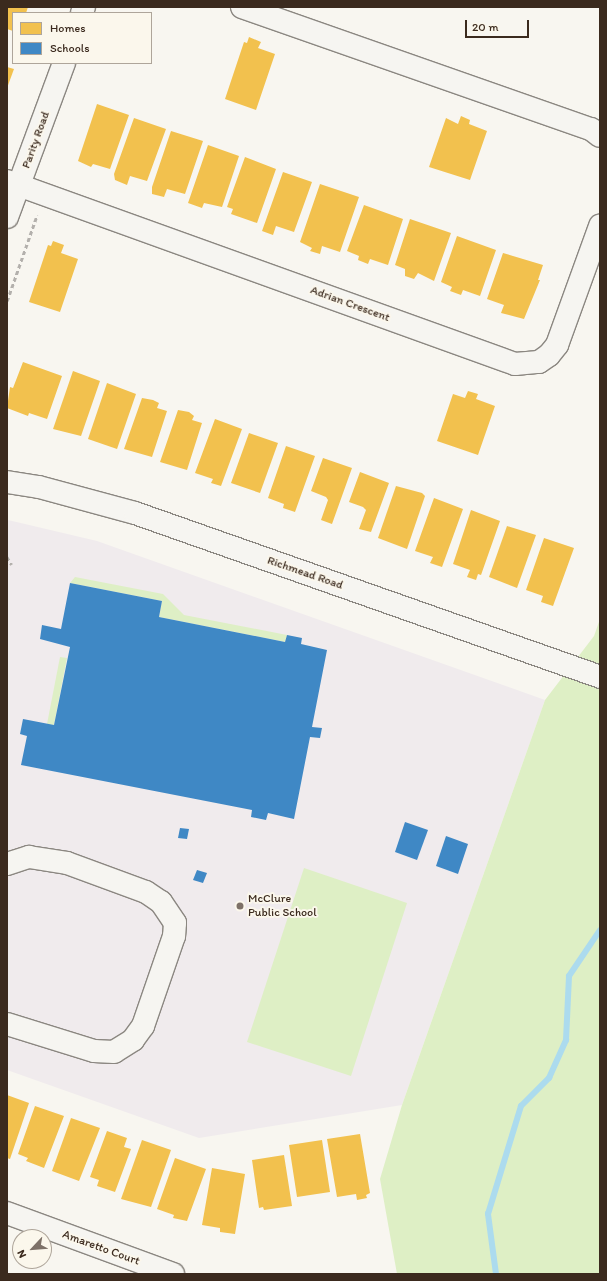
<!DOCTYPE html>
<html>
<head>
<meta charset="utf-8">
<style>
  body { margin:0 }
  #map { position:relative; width:607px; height:1281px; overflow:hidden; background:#f8f6f0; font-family:Itim,sans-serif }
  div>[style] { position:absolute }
  .built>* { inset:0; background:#f0ebed }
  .green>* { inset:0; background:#deefc5 }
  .homes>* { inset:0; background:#f2c14e }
  .schools>* { inset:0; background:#3f88c5 }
  .stream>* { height:6px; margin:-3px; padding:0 3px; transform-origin:3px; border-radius:3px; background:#acdbee }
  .path>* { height:2.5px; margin-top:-1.25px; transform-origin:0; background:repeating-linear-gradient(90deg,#b3b0ac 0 4px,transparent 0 7px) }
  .roads { filter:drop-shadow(1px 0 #8b8781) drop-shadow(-1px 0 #8b8781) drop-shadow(0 1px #8b8781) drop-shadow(0 -1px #8b8781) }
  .minor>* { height:22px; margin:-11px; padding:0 11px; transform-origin:11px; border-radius:11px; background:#f6f5f1 }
  .dots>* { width:11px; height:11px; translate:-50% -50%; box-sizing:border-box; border:2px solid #fbf7ec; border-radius:50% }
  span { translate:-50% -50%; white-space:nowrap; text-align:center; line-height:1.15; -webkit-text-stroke:4px #fbf7ec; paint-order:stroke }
  .street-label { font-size:12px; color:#3b2a1e }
  .poi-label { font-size:12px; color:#3b2a1e }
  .left { translate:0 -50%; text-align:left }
  .frame { position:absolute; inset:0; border:8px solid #3b2a1e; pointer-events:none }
  .legend { position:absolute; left:12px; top:12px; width:140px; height:52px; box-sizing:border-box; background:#fbf7ec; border:1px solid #aea59a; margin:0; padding:5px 7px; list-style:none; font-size:12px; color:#3b2a1e }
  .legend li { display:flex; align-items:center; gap:8px; height:20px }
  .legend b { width:20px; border:1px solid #aea59a }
  .north { position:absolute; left:12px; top:1229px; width:40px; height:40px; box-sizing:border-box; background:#fbf7ec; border:1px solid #aea59a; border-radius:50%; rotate:244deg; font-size:11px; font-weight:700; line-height:16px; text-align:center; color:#3b2a1e }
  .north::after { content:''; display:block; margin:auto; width:14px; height:18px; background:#7d7168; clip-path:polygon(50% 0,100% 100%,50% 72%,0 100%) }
  .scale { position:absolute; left:465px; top:20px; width:64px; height:18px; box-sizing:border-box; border:2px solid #3b2a1e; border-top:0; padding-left:5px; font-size:12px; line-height:14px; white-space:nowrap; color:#3b2a1e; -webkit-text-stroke:3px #fbf7ec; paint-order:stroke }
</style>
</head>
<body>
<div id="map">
  <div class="built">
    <div style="clip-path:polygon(8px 520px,97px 541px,545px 700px,402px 1105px,199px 1138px,7px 1070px)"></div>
  </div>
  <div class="green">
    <div style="clip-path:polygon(75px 577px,163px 594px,184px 615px,287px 635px,285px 642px,159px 617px,162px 601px,70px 583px)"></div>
    <div style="clip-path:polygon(600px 619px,600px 1274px,397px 1274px,380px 1179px,402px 1105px,545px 700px,594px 636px)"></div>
    <div style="clip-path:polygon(60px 657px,67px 658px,54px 725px,47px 724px)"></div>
    <div style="clip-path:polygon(304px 868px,407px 903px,351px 1076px,247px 1042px)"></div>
  </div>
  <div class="homes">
    <div style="clip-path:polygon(7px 7px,28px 7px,26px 13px,13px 13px,13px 31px,7px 29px)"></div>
    <div style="clip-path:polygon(249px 37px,261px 42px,258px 48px,275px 54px,256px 110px,225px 99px,244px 42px,247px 43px)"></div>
    <div style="clip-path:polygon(7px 67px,14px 69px,7px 88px)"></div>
    <div style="clip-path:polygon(97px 104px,129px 115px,110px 169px,93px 164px,91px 167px,78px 161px)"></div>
    <div style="clip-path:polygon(461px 116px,470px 120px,469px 124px,487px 131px,470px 180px,429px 167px,446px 118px,458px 124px)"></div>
    <div style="clip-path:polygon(134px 118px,166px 129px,147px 181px,130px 176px,127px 185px,115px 180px,114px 174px)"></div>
    <div style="clip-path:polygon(171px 131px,203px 141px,185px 194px,167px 189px,164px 197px,152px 194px,152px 187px)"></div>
    <div style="clip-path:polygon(208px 145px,239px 156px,222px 207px,204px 203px,202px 208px,188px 203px)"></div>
    <div style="clip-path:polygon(245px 157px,276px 169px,257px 223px,231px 214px,233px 209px,227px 207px)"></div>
    <div style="clip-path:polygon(283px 172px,312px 182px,294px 232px,276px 226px,273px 235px,262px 231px)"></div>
    <div style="clip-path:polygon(320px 184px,359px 197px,340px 252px,322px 246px,320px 254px,310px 251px,312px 248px,300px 242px)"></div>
    <div style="clip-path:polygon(364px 205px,403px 219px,388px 265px,370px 259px,368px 264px,358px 260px,359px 256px,347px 251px)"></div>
    <div style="clip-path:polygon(410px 219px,451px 233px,434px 281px,418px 273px,414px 279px,405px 276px,405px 269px,395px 265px)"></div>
    <div style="clip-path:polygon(457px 236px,496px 250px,480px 296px,463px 290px,461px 295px,450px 291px,452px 287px,441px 282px)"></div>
    <div style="clip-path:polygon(53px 241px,64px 245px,61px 253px,78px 259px,60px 312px,29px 302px,48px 245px,51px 246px)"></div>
    <div style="clip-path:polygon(503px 253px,543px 265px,538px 280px,540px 280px,524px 319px,501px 313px,504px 305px,487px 299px)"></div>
    <div style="clip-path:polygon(23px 362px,62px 376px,47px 419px,29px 413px,28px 416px,7px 408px,10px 387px,13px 388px)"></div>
    <div style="clip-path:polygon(73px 371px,100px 381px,81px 436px,53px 429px)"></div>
    <div style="clip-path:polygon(107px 383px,136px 394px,117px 449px,88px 439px)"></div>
    <div style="clip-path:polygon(468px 391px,478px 394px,476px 399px,495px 406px,478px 455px,437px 441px,453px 394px,465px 398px)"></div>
    <div style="clip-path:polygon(142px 398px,153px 400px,159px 403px,157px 408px,167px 411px,152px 457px,124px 449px)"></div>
    <div style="clip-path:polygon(178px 410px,189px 412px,194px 416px,192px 420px,202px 423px,187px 470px,160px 462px)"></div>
    <div style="clip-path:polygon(215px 419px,242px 429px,221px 486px,211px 483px,213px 479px,195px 473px)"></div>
    <div style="clip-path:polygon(249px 433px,278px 443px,260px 493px,231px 483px)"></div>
    <div style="clip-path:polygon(286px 446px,315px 456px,295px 512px,283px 508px,284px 504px,268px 498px)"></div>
    <div style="clip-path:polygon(323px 458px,352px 468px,332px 524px,321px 520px,328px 500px,326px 497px,311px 491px)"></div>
    <div style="clip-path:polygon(360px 472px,389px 483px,371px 532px,359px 529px,366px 510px,363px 507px,349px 502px)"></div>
    <div style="clip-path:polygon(396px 486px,422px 493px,425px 496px,407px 549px,378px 538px)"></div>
    <div style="clip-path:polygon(434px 498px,463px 509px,442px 567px,430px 563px,433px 557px,415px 551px)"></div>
    <div style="clip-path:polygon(471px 510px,500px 521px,481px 575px,478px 574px,476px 580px,467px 577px,470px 570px,453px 564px)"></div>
    <div style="clip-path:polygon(507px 526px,536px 535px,517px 588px,489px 577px)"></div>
    <div style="clip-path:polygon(544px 538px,574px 548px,553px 606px,541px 602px,543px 596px,526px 590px)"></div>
    <div style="clip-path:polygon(7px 1095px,29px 1103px,10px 1159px,7px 1158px)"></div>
    <div style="clip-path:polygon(35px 1106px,64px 1116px,44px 1168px,26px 1161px,28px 1158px,18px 1154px)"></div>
    <div style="clip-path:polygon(71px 1118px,100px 1128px,79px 1181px,52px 1171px)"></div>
    <div style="clip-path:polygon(107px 1131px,127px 1138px,124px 1147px,131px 1149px,115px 1192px,97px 1186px,99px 1180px,90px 1177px)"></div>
    <div style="clip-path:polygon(360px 1134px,370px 1193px,366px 1195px,367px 1198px,357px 1200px,356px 1194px,337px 1197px,327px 1139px)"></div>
    <div style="clip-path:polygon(142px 1140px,171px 1150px,151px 1207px,121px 1199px)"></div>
    <div style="clip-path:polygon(322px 1140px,330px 1192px,297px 1197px,289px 1145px)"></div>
    <div style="clip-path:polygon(284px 1155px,292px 1206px,264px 1210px,263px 1207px,259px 1208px,252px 1160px)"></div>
    <div style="clip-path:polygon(175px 1158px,206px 1169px,187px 1221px,173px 1218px,174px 1215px,157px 1209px)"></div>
    <div style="clip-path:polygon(212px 1168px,245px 1174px,235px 1234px,220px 1232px,220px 1228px,202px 1225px)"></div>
  </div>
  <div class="schools">
    <div style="clip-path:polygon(70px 583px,162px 601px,159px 617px,285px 642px,287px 635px,302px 638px,301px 644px,327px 650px,312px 727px,322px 728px,320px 738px,310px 737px,294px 819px,268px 813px,266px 820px,251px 817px,252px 810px,21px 765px,27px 736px,20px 734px,23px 719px,54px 725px,70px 647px,40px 639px,42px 625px,61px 629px)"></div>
    <div style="clip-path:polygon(405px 822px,428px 830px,417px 860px,395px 852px)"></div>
    <div style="clip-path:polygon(180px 828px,189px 829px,187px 839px,178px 838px)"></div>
    <div style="clip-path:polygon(446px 836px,468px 844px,458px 874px,436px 866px)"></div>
    <div style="clip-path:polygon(197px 870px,207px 873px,203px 883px,193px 880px)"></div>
  </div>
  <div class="stream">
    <div style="left:496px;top:1274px;width:61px;rotate:-97.6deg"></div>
    <div style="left:488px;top:1214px;width:113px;rotate:-73deg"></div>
    <div style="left:521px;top:1106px;width:40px;rotate:-45deg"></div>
    <div style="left:549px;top:1078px;width:42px;rotate:-65.9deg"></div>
    <div style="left:566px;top:1040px;width:64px;rotate:-87.3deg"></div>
    <div style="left:569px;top:976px;width:55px;rotate:-56deg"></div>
  </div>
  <div class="path">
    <div style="left:7px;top:301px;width:91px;rotate:-70.8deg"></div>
    <div style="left:7px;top:557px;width:9px;rotate:58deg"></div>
  </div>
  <div class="roads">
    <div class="minor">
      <div style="left:242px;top:7px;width:370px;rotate:19.3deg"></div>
      <div style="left:591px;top:129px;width:11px;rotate:38deg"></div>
      <div style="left:82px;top:13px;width:6px;rotate:-72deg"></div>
      <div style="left:7px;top:181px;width:540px;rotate:19.81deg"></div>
      <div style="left:515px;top:364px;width:24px;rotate:-5deg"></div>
      <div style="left:539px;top:362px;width:12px;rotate:-35deg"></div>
      <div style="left:549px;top:355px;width:13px;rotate:-51deg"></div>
      <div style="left:557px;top:345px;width:127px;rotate:-70.1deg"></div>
      <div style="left:7px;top:217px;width:164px;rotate:-69.7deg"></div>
      <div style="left:7px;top:482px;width:32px;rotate:9deg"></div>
      <div style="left:39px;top:487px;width:99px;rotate:15.2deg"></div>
      <div style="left:135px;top:513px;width:493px;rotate:19.4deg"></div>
      <div style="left:7px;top:864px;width:23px;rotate:-18deg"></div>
      <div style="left:29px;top:857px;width:38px;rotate:9deg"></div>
      <div style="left:67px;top:863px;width:84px;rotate:20.2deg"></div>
      <div style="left:146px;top:892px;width:18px;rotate:34deg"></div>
      <div style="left:161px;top:902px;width:25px;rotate:56deg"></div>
      <div style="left:175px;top:923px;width:13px;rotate:94deg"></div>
      <div style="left:174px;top:936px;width:95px;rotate:109deg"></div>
      <div style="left:143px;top:1026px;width:17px;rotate:126deg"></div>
      <div style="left:133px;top:1040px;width:22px;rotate:148deg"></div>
      <div style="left:114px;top:1052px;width:20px;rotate:-177deg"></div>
      <div style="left:94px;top:1051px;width:91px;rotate:-162.8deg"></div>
      <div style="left:7px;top:1213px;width:177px;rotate:20.2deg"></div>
    </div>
  </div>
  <div class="dots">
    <div style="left:240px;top:906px;background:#7d7168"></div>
  </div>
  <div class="street-label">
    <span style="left:36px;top:140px;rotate:-70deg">Parity Road</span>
    <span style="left:350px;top:304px;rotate:20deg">Adrian Crescent</span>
    <span style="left:305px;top:573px;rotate:19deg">Richmead Road</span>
    <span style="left:101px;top:1248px;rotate:20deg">Amaretto Court</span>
  </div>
  <div class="poi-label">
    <span class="left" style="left:248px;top:906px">McClure<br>Public School</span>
  </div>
  <div class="frame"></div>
  <ul class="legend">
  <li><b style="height:11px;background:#f2c14e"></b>Homes</li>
  <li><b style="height:11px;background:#3f88c5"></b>Schools</li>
  </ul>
  <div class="north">N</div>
  <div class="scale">20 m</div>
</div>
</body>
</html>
